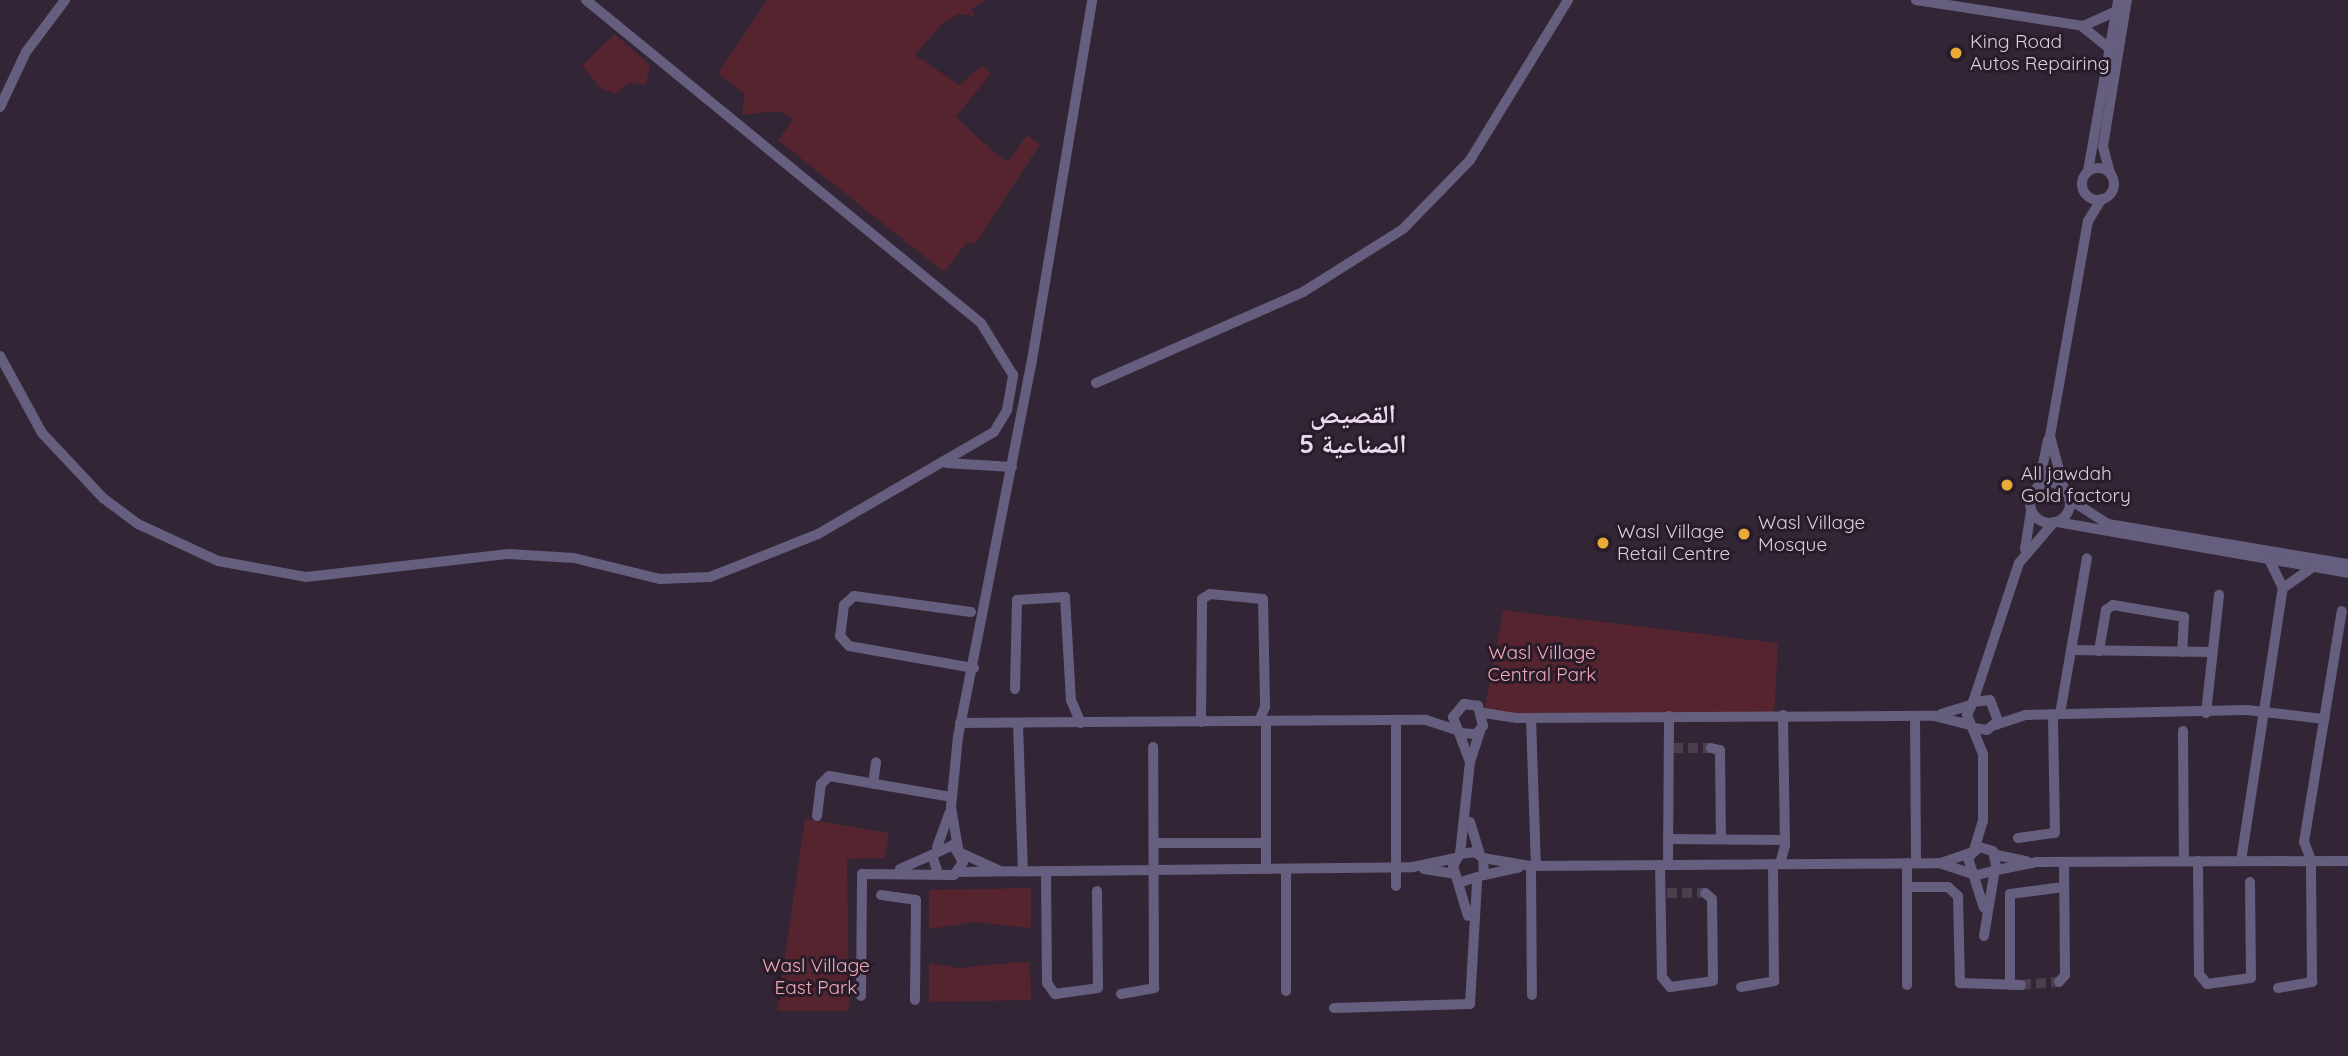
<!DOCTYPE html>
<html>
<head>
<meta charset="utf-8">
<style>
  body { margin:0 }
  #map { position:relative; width:2348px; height:1056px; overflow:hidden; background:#322535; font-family:Quicksand,"Noto Naskh Arabic",sans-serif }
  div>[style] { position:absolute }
  .green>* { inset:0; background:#56242f }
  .street-tunnel>* { height:10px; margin-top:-5px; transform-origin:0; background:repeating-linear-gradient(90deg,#4b3f4e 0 10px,transparent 0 15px) }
  .street>* { height:10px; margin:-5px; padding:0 5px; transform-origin:5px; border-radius:5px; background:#665e7f }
  .street>.ring { margin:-5px; padding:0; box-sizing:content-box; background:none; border:10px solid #665e7f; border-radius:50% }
  .dots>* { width:19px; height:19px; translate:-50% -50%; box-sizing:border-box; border:4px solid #281c2b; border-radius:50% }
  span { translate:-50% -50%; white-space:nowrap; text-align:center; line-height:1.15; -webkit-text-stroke:6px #281c2b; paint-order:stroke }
  .poi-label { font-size:19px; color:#d9d1db }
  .left { translate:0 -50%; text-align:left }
  .park-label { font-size:19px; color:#f4a9b6 }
  .district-label { font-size:26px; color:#ebdaef; font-weight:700 }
</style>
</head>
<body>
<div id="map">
  <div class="green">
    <div style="clip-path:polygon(767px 0,986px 0,971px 9px,975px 16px,958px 14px,942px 24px,915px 55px,959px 85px,982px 66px,991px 73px,956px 117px,998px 156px,1008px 162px,1027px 135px,1040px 144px,976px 243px,966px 243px,944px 272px,778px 140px,793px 120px,779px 111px,742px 115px,744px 94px,718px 73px)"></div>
    <div style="clip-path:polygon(615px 34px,650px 65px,646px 84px,628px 83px,616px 94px,601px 89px,582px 65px)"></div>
    <div style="clip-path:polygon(1503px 610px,1778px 643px,1774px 715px,1484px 713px)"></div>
    <div style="clip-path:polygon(805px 819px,889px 833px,884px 858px,847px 859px,849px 1011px,777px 1011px)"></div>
    <div style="clip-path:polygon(1031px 888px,1031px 928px,974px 922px,929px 929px,929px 890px)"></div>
    <div style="clip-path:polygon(1018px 962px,1030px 962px,1031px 1000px,929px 1002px,929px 963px,960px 968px)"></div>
  </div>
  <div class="street-tunnel">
    <div style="left:1673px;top:748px;width:38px"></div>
    <div style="left:1667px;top:893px;width:38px"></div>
    <div style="left:2021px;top:985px;width:38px;rotate:-5deg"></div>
  </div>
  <div class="street">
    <div style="left:1916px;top:0;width:169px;rotate:8.8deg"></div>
    <div style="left:2083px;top:26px;width:36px;rotate:-24deg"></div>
    <div style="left:2083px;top:27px;width:35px;rotate:39deg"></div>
    <div style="left:0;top:107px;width:61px;rotate:-64.7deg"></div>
    <div style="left:26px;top:52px;width:65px;rotate:-53.1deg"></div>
    <div class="ring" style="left:2082px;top:168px;width:22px;height:22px"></div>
    <div style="left:2088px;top:171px;width:174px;rotate:-80deg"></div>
    <div style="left:2110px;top:173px;width:28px;rotate:-105deg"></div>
    <div style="left:2103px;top:146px;width:148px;rotate:-80.7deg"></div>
    <div style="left:0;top:356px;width:88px;rotate:61.4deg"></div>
    <div style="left:42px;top:433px;width:89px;rotate:46.8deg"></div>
    <div style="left:103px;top:498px;width:44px;rotate:36.6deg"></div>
    <div style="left:138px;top:524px;width:88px;rotate:24.8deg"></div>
    <div style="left:218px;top:561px;width:89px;rotate:10.3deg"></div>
    <div style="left:306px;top:577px;width:204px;rotate:-6.5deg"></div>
    <div style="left:509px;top:554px;width:65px;rotate:3.5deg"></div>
    <div style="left:574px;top:558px;width:89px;rotate:13.7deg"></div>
    <div style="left:660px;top:579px;width:50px;rotate:-2.3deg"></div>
    <div style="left:710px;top:577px;width:116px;rotate:-21.7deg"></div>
    <div style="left:818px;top:534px;width:203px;rotate:-30.1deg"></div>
    <div style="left:994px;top:432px;width:26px;rotate:-59deg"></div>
    <div style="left:1007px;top:410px;width:36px;rotate:-80deg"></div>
    <div style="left:1013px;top:375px;width:61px;rotate:-121.6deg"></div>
    <div style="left:981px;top:323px;width:510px;rotate:-140.73deg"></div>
    <div style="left:1096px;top:383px;width:226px;rotate:-23.7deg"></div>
    <div style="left:1303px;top:292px;width:118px;rotate:-32.2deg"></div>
    <div style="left:1403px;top:229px;width:96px;rotate:-45.8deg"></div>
    <div style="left:1470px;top:160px;width:188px;rotate:-58.5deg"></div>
    <div style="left:947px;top:463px;width:65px;rotate:3.5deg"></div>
    <div class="ring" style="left:2030px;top:483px;width:30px;height:30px"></div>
    <div style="left:2038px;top:488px;width:49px;rotate:-78.2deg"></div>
    <div style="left:2064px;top:489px;width:55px;rotate:-104.8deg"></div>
    <div style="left:2050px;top:436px;width:218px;rotate:-80deg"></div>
    <div style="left:2088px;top:221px;width:26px;rotate:-58deg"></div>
    <div style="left:2069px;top:499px;width:46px;rotate:32.7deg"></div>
    <div style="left:2108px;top:524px;width:243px;rotate:9.5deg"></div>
    <div style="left:2057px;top:522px;width:295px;rotate:9.9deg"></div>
    <div style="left:2025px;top:549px;width:38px;rotate:-81deg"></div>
    <div style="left:2283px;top:588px;width:33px;rotate:-35deg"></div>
    <div style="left:971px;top:612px;width:118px;rotate:-172.2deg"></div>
    <div style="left:854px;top:596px;width:13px;rotate:138deg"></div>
    <div style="left:844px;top:605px;width:31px;rotate:97deg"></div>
    <div style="left:840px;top:636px;width:13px;rotate:48deg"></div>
    <div style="left:849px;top:646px;width:127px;rotate:10deg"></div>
    <div style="left:2071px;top:650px;width:139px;rotate:0.8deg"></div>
    <div style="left:2099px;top:651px;width:42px;rotate:-80.3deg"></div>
    <div style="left:2106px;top:610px;width:9px;rotate:-36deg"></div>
    <div style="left:2113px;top:605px;width:72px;rotate:9.6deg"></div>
    <div style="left:2184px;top:617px;width:35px;rotate:93deg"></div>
    <div style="left:1015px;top:689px;width:89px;rotate:-88.7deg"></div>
    <div style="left:1017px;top:600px;width:48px;rotate:-3.6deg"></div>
    <div style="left:1065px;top:597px;width:103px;rotate:86.7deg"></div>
    <div style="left:1071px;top:700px;width:25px;rotate:67deg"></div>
    <div style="left:1973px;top:702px;width:146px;rotate:-71.7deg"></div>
    <div style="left:2019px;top:563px;width:54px;rotate:-49.5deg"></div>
    <div style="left:1484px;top:713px;width:33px;rotate:9deg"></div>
    <div style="left:1517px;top:718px;width:417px;rotate:-0.3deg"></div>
    <div style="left:1934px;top:716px;width:37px;rotate:14deg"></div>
    <div style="left:2206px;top:713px;width:119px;rotate:-83.7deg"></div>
    <div style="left:1941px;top:714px;width:30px;rotate:-17deg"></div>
    <div style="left:2060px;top:714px;width:158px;rotate:-80.2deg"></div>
    <div style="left:1915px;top:716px;width:147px;rotate:89.6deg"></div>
    <div style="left:1531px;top:718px;width:148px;rotate:88.1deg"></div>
    <div style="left:1201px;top:722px;width:123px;rotate:-89.5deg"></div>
    <div style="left:1202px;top:599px;width:9px;rotate:-32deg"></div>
    <div style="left:1210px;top:594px;width:53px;rotate:5.4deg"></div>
    <div style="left:1263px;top:599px;width:108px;rotate:88.9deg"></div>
    <div style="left:1265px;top:707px;width:15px;rotate:113deg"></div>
    <div style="left:960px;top:723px;width:466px;rotate:-0.4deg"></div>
    <div style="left:1426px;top:720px;width:32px;rotate:18deg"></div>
    <div style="left:1018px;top:723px;width:148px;rotate:88.1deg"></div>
    <div style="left:1995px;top:725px;width:32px;rotate:-18deg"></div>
    <div style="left:2025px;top:715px;width:222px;rotate:-1.3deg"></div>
    <div style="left:2247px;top:710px;width:78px;rotate:6.7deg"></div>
    <div style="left:2183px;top:731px;width:130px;rotate:89.6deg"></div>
    <div style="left:1460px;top:733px;width:16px;rotate:4deg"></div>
    <div style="left:1476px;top:734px;width:11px;rotate:-49deg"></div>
    <div style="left:1483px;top:726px;width:21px;rotate:-104deg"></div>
    <div style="left:1478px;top:706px;width:14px;rotate:-172deg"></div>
    <div style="left:1464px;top:704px;width:17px;rotate:130deg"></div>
    <div style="left:1453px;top:717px;width:48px;rotate:69.3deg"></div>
    <div style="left:1711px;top:748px;width:9px;rotate:13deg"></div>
    <div style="left:1720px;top:750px;width:89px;rotate:89.4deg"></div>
    <div style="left:873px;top:784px;width:22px;rotate:-82deg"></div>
    <div style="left:817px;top:816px;width:32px;rotate:-83deg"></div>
    <div style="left:821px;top:784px;width:11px;rotate:-45deg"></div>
    <div style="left:829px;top:776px;width:125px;rotate:9.7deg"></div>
    <div style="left:1470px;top:822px;width:34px;rotate:73deg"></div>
    <div style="left:2018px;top:838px;width:37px;rotate:-8deg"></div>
    <div style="left:2055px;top:833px;width:118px;rotate:-91deg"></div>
    <div style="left:1668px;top:839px;width:117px;rotate:0.5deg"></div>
    <div style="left:1154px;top:843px;width:112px"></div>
    <div style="left:937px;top:847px;width:35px;rotate:-70deg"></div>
    <div style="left:958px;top:848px;width:42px;rotate:-99.7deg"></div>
    <div style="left:951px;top:807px;width:70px;rotate:-84.3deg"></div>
    <div style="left:958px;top:737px;width:378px;rotate:-78.9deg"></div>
    <div style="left:1031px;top:366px;width:371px;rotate:-80.5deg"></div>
    <div style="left:1974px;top:850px;width:30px;rotate:-73deg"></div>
    <div style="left:1983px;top:821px;width:67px;rotate:-90deg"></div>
    <div style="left:1983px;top:754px;width:42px;rotate:-112.3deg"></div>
    <div style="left:1967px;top:715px;width:14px;rotate:-65deg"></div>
    <div style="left:1973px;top:702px;width:17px;rotate:-7deg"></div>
    <div style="left:1990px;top:700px;width:22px;rotate:69deg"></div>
    <div style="left:1998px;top:721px;width:14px;rotate:141deg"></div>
    <div style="left:1987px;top:730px;width:13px;rotate:-171deg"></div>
    <div style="left:961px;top:853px;width:41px;rotate:24.7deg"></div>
    <div style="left:1460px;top:854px;width:93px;rotate:-83.8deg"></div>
    <div style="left:1470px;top:762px;width:33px;rotate:-72deg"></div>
    <div style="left:1997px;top:855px;width:30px;rotate:12deg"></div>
    <div style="left:1483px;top:858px;width:49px;rotate:9.5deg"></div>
    <div style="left:1531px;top:866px;width:408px;rotate:-0.4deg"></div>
    <div style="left:1939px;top:863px;width:33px;rotate:18deg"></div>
    <div style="left:2198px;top:861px;width:113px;rotate:89.5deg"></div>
    <div style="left:2199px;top:974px;width:13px;rotate:51deg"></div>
    <div style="left:2207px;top:984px;width:44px;rotate:-7.8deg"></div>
    <div style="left:2251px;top:978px;width:96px;rotate:-90.6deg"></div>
    <div style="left:2241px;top:861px;width:276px;rotate:-81.3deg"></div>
    <div style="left:2283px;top:588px;width:32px;rotate:-116deg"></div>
    <div style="left:1907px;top:863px;width:122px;rotate:90deg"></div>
    <div style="left:1941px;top:863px;width:31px;rotate:-19deg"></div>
    <div style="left:1780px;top:864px;width:20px;rotate:-75deg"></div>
    <div style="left:1785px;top:845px;width:130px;rotate:-90.9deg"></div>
    <div style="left:1660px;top:865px;width:112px;rotate:89deg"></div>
    <div style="left:1662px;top:977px;width:13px;rotate:51deg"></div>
    <div style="left:1670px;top:987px;width:43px;rotate:-7.9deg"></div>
    <div style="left:1713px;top:981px;width:82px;rotate:-90.7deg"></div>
    <div style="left:1712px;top:899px;width:9px;rotate:-139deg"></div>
    <div style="left:1668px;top:865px;width:149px;rotate:-89.6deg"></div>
    <div style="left:1531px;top:866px;width:129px;rotate:89.6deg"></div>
    <div style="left:900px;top:869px;width:35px;rotate:-24deg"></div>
    <div style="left:1266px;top:869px;width:148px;rotate:-90deg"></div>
    <div style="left:1286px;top:869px;width:122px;rotate:90deg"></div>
    <div style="left:1424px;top:869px;width:31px;rotate:9deg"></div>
    <div style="left:1997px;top:870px;width:41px;rotate:-11.3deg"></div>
    <div style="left:2037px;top:862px;width:311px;rotate:-0.2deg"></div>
    <div style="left:1046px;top:871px;width:112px;rotate:89.5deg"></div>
    <div style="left:1047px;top:983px;width:14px;rotate:54deg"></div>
    <div style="left:1055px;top:994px;width:43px;rotate:-7.9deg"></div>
    <div style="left:1098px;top:988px;width:97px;rotate:-90.6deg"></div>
    <div style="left:958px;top:872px;width:455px;rotate:-0.6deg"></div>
    <div style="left:1413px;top:867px;width:44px;rotate:-11.8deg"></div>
    <div style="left:1484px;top:875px;width:35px;rotate:-12deg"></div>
    <div style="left:1974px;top:876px;width:24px;rotate:-15deg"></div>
    <div style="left:1997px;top:870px;width:19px;rotate:-102deg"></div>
    <div style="left:1993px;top:851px;width:15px;rotate:-164deg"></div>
    <div style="left:1979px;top:847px;width:16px;rotate:135deg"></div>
    <div style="left:1968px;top:858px;width:52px;rotate:72.3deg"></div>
    <div style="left:1461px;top:882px;width:24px;rotate:-17deg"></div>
    <div style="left:1484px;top:875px;width:17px;rotate:-93deg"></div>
    <div style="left:1483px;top:858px;width:10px;rotate:-143deg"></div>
    <div style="left:1475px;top:852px;width:15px;rotate:172deg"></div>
    <div style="left:1460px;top:854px;width:14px;rotate:120deg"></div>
    <div style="left:1453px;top:866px;width:52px;rotate:73.3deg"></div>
    <div style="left:1396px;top:886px;width:166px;rotate:-90deg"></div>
    <div style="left:1907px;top:887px;width:41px"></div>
    <div style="left:1948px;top:887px;width:13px;rotate:42deg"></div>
    <div style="left:1958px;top:896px;width:87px;rotate:88.7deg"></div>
    <div style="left:1960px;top:983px;width:61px;rotate:1.9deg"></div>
    <div style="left:881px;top:895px;width:35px;rotate:8deg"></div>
    <div style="left:916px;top:900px;width:100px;rotate:90.6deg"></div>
    <div style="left:1984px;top:936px;width:62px;rotate:-80.7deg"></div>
    <div style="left:2059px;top:982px;width:9px;rotate:-49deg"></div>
    <div style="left:2065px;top:975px;width:113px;rotate:-90.5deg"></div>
    <div style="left:2010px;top:985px;width:91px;rotate:-90deg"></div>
    <div style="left:2010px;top:894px;width:54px;rotate:-7.4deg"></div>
    <div style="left:1741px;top:987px;width:34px;rotate:-10deg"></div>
    <div style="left:1774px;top:981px;width:117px;rotate:-90.5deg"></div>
    <div style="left:2278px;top:988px;width:35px;rotate:-10deg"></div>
    <div style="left:2312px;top:982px;width:122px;rotate:-90.5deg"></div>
    <div style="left:2311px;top:860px;width:19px;rotate:-111deg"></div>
    <div style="left:2304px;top:842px;width:234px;rotate:-80.7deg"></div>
    <div style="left:1121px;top:994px;width:34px;rotate:-10deg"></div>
    <div style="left:1154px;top:988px;width:241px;rotate:-90.2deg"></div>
    <div style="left:861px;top:996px;width:122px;rotate:-89.5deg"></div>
    <div style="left:862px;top:874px;width:92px;rotate:0.6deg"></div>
    <div style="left:954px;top:875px;width:16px;rotate:-55deg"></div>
    <div style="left:963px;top:862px;width:20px;rotate:-120deg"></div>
    <div style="left:953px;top:845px;width:23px;rotate:155deg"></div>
    <div style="left:932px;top:855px;width:20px;rotate:72deg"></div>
    <div style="left:1334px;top:1008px;width:136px;rotate:-1.7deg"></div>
    <div style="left:1470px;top:1004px;width:122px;rotate:-86.7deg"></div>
  </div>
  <div class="dots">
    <div style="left:1956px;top:53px;background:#e8ab37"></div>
    <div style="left:2007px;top:485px;background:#e8ab37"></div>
    <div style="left:1744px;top:534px;background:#e8ab37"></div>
    <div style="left:1603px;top:543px;background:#e8ab37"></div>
  </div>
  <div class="poi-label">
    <span class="left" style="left:1970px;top:53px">King Road<br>Autos Repairing</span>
    <span class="left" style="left:2021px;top:485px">All jawdah<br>Gold factory</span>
    <span class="left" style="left:1758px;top:534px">Wasl Village<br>Mosque</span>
    <span class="left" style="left:1617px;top:543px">Wasl Village<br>Retail Centre</span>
  </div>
  <div class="park-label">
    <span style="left:1542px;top:664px">Wasl Village<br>Central Park</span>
    <span style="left:816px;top:977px">Wasl Village<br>East Park</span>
  </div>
  <div class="district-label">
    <span style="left:1353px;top:429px">القصيص<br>الصناعية 5</span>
  </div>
</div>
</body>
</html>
